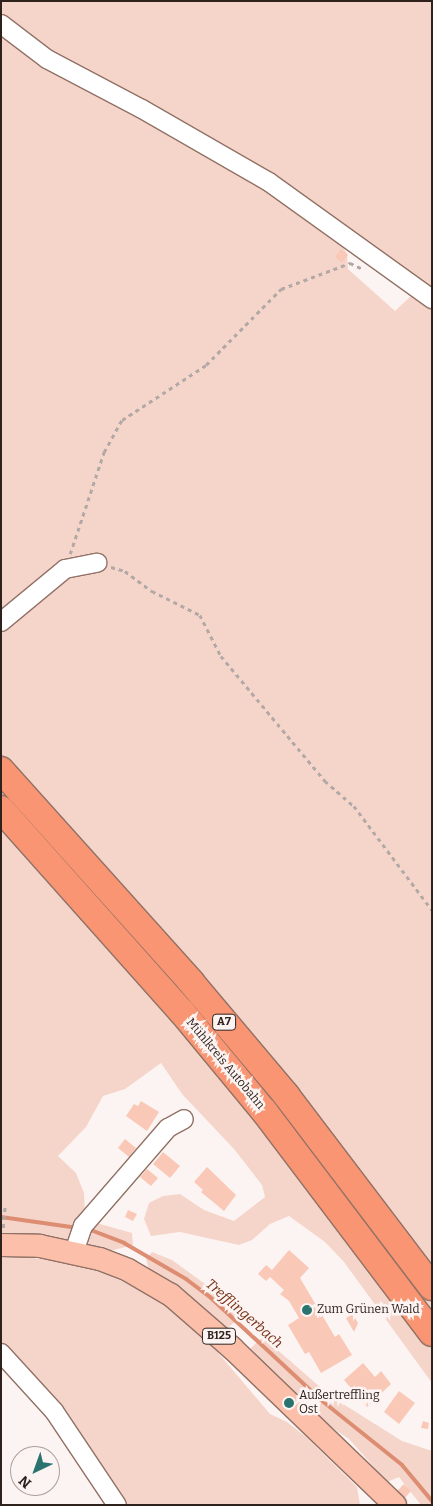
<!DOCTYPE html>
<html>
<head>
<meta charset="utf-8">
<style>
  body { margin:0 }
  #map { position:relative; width:433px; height:1506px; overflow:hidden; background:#fcf4f2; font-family:Bitter,serif }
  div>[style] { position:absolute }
  .green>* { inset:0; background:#f5d5ca }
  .stream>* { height:4px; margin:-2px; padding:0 2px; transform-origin:2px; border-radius:2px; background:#dd8e72 }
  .building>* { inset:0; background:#fac8b6 }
  .path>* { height:2.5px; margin-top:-1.25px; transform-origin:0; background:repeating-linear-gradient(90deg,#b2a8a5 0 4px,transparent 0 8px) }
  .roads { filter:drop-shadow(1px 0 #917165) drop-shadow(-1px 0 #917165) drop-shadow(0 1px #917165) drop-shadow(0 -1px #917165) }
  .minor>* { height:18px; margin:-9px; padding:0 9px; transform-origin:9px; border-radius:9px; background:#fff }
  .major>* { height:22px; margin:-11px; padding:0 11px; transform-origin:11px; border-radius:11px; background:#fbbfaa }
  .highway>* { height:26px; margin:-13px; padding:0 13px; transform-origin:13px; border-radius:13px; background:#f99572 }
  .dots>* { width:14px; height:14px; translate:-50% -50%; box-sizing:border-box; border:2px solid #fcf4f2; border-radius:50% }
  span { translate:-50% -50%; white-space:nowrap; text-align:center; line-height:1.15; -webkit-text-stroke:5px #fcf4f2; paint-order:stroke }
  .shield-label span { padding:1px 4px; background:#fcf4f2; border:1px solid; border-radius:4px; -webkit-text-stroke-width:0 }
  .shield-label { font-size:11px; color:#2f221d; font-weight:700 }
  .street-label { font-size:12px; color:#2f221d }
  .poi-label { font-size:12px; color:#2f221d }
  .left { translate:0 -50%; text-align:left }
  .water-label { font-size:14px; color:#783015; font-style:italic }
  .frame { position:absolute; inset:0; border:2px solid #2f221d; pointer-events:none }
  .north { position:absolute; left:10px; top:1446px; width:50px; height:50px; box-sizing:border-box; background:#fcf4f2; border:1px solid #aaa09d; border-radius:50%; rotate:222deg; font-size:14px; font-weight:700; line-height:20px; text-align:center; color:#2f221d }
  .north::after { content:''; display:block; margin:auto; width:18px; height:22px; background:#2a736f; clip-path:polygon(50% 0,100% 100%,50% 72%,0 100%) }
</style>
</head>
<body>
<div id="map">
  <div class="green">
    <div style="clip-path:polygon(1px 1px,432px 1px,432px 293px,266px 185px,339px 240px,347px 254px,348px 269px,395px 311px,411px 296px,432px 304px,432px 1383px,344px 1262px,325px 1242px,289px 1216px,270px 1224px,252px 1240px,239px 1245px,180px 1232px,151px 1236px,144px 1219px,149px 1203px,163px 1196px,180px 1194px,204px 1210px,234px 1221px,265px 1197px,262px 1185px,234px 1149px,182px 1094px,161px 1063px,125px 1089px,103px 1096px,86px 1127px,58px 1156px,76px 1173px,84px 1193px,85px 1218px,69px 1243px,1px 1237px)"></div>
    <div style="clip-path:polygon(93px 1222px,132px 1233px,133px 1245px,106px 1252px,82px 1245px)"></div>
    <div style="clip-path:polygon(152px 1252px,172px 1260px,205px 1284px,242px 1316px,224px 1331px,150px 1274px,146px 1259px)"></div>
    <div style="clip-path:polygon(1px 1255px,63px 1261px,101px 1271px,157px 1298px,209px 1342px,270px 1414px,287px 1422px,306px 1437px,357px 1487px,360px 1505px,122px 1505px,1px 1347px)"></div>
    <div style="clip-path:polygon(260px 1339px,265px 1339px,320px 1387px,310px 1402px,301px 1405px,251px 1355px,251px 1348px)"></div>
    <div style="clip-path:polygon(332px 1397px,402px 1441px,432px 1451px,432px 1505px,421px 1505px,399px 1477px,387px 1482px,349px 1439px,313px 1415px,321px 1403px)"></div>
  </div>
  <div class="stream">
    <div style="left:1px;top:1217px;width:78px;rotate:8.1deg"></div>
    <div style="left:88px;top:1229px;width:39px;rotate:21deg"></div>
    <div style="left:124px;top:1243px;width:72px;rotate:30.1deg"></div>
    <div style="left:186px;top:1279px;width:31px;rotate:37deg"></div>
    <div style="left:211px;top:1298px;width:150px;rotate:42.8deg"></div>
    <div style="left:321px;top:1400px;width:104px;rotate:38.7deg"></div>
    <div style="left:402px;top:1465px;width:47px;rotate:50.2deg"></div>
  </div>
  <div class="building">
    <div style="clip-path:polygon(341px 249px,348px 255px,342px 263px,335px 257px)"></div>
    <div style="clip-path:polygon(141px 1101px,159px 1112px,147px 1131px,126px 1116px,134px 1104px,138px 1106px)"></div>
    <div style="clip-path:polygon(125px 1139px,136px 1148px,129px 1157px,118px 1148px)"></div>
    <div style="clip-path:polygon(163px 1152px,180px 1166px,170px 1178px,153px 1164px)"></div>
    <div style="clip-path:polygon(207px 1167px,236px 1195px,224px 1211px,201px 1192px,203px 1190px,194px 1182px)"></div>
    <div style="clip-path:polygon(147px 1169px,158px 1178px,151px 1186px,140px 1177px)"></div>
    <div style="clip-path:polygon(128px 1210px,137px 1214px,133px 1221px,125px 1217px)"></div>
    <div style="clip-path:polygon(289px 1250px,309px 1268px,300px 1278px,335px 1337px,339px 1334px,352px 1355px,321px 1373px,309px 1352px,305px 1354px,288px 1325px,299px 1318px,289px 1301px,280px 1294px,284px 1290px,270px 1277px,266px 1281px,258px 1274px,266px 1265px,272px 1270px)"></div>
    <div style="clip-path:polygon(353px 1314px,358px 1323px,354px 1332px,346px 1318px)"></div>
    <div style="clip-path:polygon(363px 1363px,375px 1377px,381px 1371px,391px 1384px,367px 1407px,344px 1380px)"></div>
    <div style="clip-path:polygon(399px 1391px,415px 1403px,399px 1424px,384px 1412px)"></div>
    <div style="clip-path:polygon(423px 1421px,429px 1423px,428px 1429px,421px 1428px)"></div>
    <div style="clip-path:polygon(404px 1484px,411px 1491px,404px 1499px,396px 1492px)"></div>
  </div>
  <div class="path">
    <div style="left:70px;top:554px;width:108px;rotate:-71.6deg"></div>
    <div style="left:104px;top:452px;width:37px;rotate:-61deg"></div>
    <div style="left:122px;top:420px;width:100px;rotate:-33.2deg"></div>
    <div style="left:206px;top:365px;width:107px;rotate:-45.4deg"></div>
    <div style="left:281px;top:289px;width:74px;rotate:-20.6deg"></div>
    <div style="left:350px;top:263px;width:14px;rotate:25deg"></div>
    <div style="left:111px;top:567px;width:15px;rotate:16deg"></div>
    <div style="left:125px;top:571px;width:34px;rotate:37deg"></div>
    <div style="left:152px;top:591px;width:54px;rotate:26.6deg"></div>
    <div style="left:200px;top:615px;width:46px;rotate:62.9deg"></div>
    <div style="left:221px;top:656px;width:163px;rotate:50.2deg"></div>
    <div style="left:325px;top:781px;width:38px;rotate:41deg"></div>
    <div style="left:354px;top:806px;width:130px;rotate:53.1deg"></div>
    <div style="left:3px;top:1228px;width:24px;rotate:-85deg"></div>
  </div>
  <div class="roads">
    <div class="minor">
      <div style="left:1px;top:24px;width:58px;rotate:37.3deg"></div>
      <div style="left:47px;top:59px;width:107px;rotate:27.8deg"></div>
      <div style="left:142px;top:109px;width:146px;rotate:29.9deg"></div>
      <div style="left:269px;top:182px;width:201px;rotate:35.7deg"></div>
      <div style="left:1px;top:622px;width:83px;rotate:-39.6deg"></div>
      <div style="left:65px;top:569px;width:33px;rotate:-11deg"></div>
      <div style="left:74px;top:1252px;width:28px;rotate:-71deg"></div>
      <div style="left:83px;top:1226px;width:130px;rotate:-49.1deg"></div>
      <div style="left:168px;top:1128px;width:18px;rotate:-29deg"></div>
      <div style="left:1px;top:1353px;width:79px;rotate:47.6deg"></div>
      <div style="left:54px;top:1411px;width:113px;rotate:56.2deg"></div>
    </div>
    <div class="major">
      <div style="left:1px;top:1245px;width:39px;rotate:1deg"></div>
      <div style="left:40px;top:1246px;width:61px;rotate:12.2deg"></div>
      <div style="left:100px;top:1259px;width:30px;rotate:21deg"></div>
      <div style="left:128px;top:1270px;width:50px;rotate:30.2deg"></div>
      <div style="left:171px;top:1295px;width:81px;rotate:41deg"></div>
      <div style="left:232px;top:1348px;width:226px;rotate:43.9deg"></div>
    </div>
    <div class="highway">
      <div style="left:1px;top:770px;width:285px;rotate:48.1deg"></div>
      <div style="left:191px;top:982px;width:148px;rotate:49.9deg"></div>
      <div style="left:286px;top:1095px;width:241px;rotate:52.8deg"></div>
      <div style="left:1px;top:809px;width:272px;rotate:48.3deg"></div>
      <div style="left:182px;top:1012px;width:129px;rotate:50.4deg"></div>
      <div style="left:264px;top:1111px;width:278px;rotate:52.9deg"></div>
    </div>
  </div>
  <div class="dots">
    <div style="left:307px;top:1310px;background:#2a736f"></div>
    <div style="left:289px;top:1403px;background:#2a736f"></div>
  </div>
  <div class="shield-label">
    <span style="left:224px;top:1022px">A7</span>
    <span style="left:219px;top:1336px">B125</span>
  </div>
  <div class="street-label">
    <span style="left:225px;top:1064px;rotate:50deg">Mühlkreis Autobahn</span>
  </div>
  <div class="poi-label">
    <span class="left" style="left:317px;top:1310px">Zum Grünen Wald</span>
    <span class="left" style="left:299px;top:1403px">Außertreffling<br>Ost</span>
  </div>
  <div class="water-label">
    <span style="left:244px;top:1314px;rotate:41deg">Trefflingerbach</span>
  </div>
  <div class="frame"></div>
  <div class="north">N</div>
</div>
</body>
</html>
